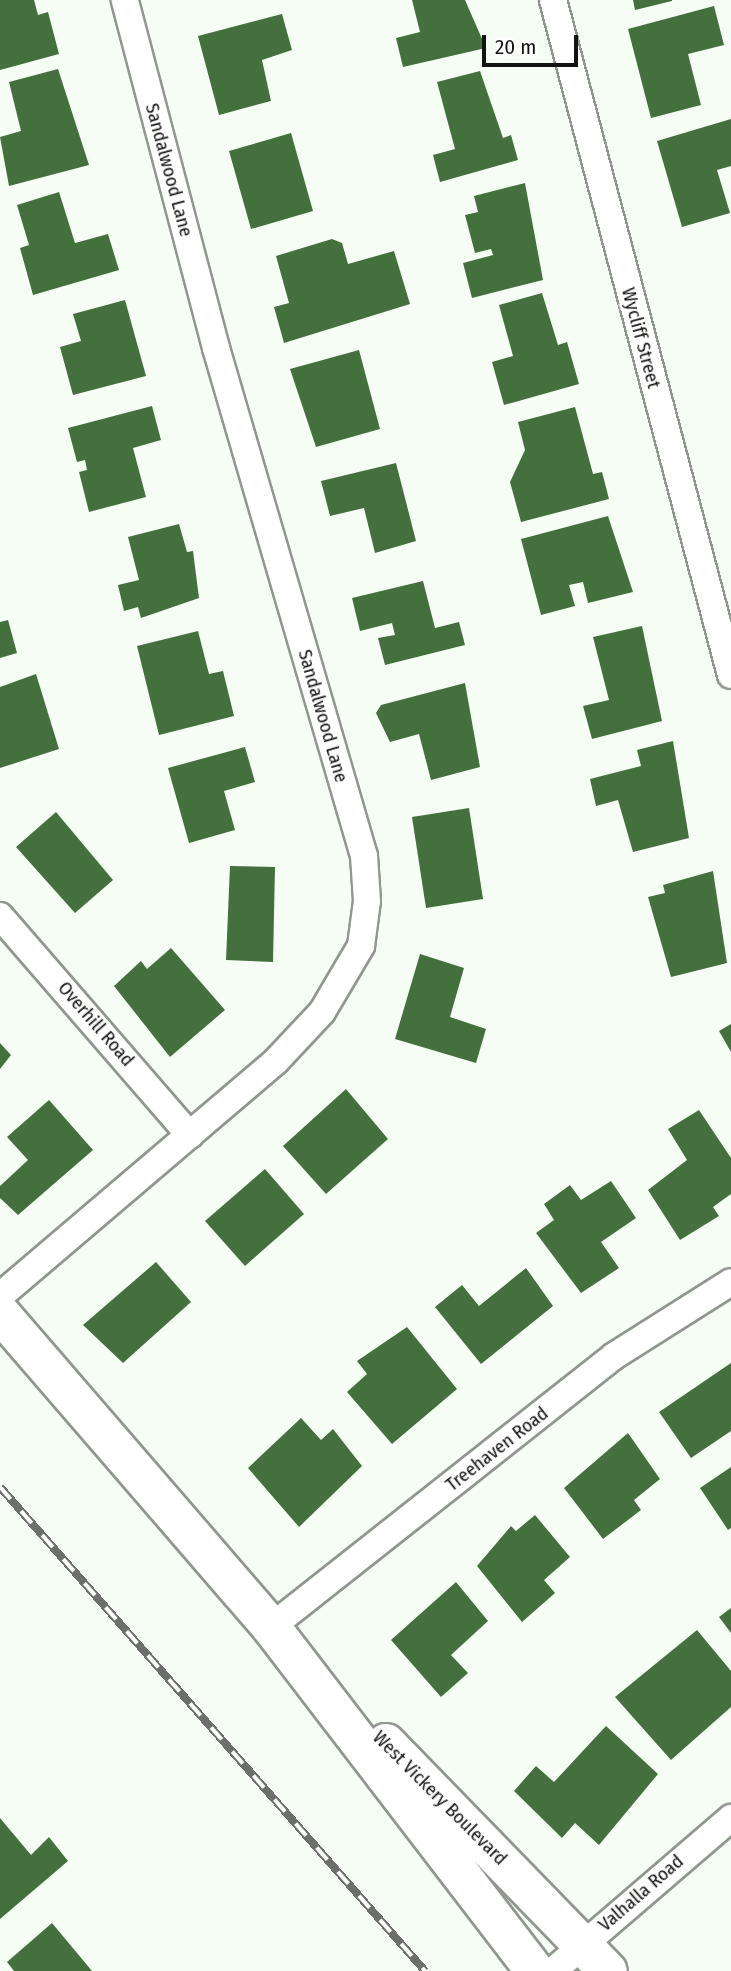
<!DOCTYPE html>
<html>
<head>
<meta charset="utf-8">
<style>
  body { margin:0 }
  #map { position:relative; width:731px; height:1971px; overflow:hidden; background:#f6fdf5; font-family:"Fira Sans Condensed",sans-serif }
  div>[style] { position:absolute }
  .building>* { inset:0; background:#44703e }
  .roads { filter:drop-shadow(2px 0 #90978f) drop-shadow(-2px 0 #90978f) drop-shadow(0 2px #90978f) drop-shadow(0 -2px #90978f) }
  .street>* { height:26px; margin:-13px; padding:0 13px; transform-origin:13px; border-radius:13px; background:#fff }
  .secondary>* { height:38px; margin:-19px; padding:0 19px; transform-origin:19px; border-radius:19px; background:#fff }
  .rail>* { height:8px; margin-top:-4px; transform-origin:0; background:repeating-linear-gradient(90deg,#fff 0 16px,#6c6f6b 0 32px); box-sizing:border-box; border-block:2px solid #6c6f6b }
  span { translate:-50% -50%; white-space:nowrap; text-align:center; line-height:1.15; -webkit-text-stroke:5px #fff; paint-order:stroke }
  .street-label { font-size:19px; color:#121411 }
  .scale { position:absolute; left:482px; top:35px; width:96px; height:32px; box-sizing:border-box; border:4px solid #121411; border-top:0; padding-left:9px; font-size:21px; line-height:24px; white-space:nowrap; color:#121411; -webkit-text-stroke:5px #fff; paint-order:stroke }
</style>
</head>
<body>
<div id="map">
  <div class="building">
    <div style="clip-path:polygon(0 0,34px 0,38px 15px,48px 12px,59px 54px,0 70px)"></div>
    <div style="clip-path:polygon(412px 0,465px 0,486px 48px,403px 67px,396px 38px,420px 32px)"></div>
    <div style="clip-path:polygon(633px 0,672px 0,672px 1px,635px 10px)"></div>
    <div style="clip-path:polygon(714px 6px,724px 45px,688px 54px,701px 105px,651px 118px,628px 29px)"></div>
    <div style="clip-path:polygon(282px 14px,292px 50px,262px 60px,271px 101px,219px 115px,198px 36px)"></div>
    <div style="clip-path:polygon(58px 69px,89px 165px,9px 186px,0 137px,21px 131px,9px 82px)"></div>
    <div style="clip-path:polygon(480px 71px,503px 138px,511px 135px,518px 160px,440px 182px,433px 155px,455px 149px,437px 82px)"></div>
    <div style="clip-path:polygon(731px 119px,731px 166px,717px 170px,730px 213px,682px 227px,657px 141px)"></div>
    <div style="clip-path:polygon(291px 133px,313px 211px,251px 229px,229px 151px)"></div>
    <div style="clip-path:polygon(525px 183px,543px 280px,472px 298px,463px 263px,493px 255px,491px 249px,475px 253px,465px 215px,478px 212px,474px 196px)"></div>
    <div style="clip-path:polygon(59px 192px,75px 243px,108px 234px,119px 270px,33px 295px,20px 248px,29px 245px,17px 205px)"></div>
    <div style="clip-path:polygon(332px 239px,342px 243px,348px 264px,394px 251px,410px 304px,284px 343px,274px 307px,289px 303px,276px 256px)"></div>
    <div style="clip-path:polygon(542px 293px,558px 345px,567px 342px,579px 384px,504px 405px,492px 362px,513px 356px,499px 305px)"></div>
    <div style="clip-path:polygon(125px 300px,146px 376px,73px 395px,60px 347px,81px 341px,73px 314px)"></div>
    <div style="clip-path:polygon(359px 350px,380px 429px,316px 447px,290px 369px)"></div>
    <div style="clip-path:polygon(152px 406px,161px 440px,133px 448px,146px 497px,89px 512px,79px 472px,87px 470px,85px 460px,77px 462px,68px 428px)"></div>
    <div style="clip-path:polygon(575px 407px,593px 474px,602px 472px,609px 499px,521px 522px,510px 482px,525px 450px,518px 422px)"></div>
    <div style="clip-path:polygon(396px 463px,416px 541px,375px 553px,364px 508px,330px 516px,321px 481px)"></div>
    <div style="clip-path:polygon(608px 516px,633px 592px,588px 603px,583px 582px,569px 585px,575px 606px,541px 615px,521px 539px)"></div>
    <div style="clip-path:polygon(179px 524px,187px 552px,193px 551px,199px 598px,141px 618px,138px 607px,124px 611px,118px 585px,139px 580px,128px 537px)"></div>
    <div style="clip-path:polygon(423px 581px,435px 628px,459px 622px,465px 645px,385px 665px,378px 638px,395px 635px,392px 623px,360px 631px,352px 598px)"></div>
    <div style="clip-path:polygon(8px 620px,17px 653px,0 658px,0 622px)"></div>
    <div style="clip-path:polygon(642px 626px,662px 721px,592px 739px,583px 706px,609px 700px,593px 637px)"></div>
    <div style="clip-path:polygon(198px 631px,209px 674px,223px 671px,234px 716px,159px 735px,137px 646px)"></div>
    <div style="clip-path:polygon(36px 674px,59px 749px,0 768px,0 687px)"></div>
    <div style="clip-path:polygon(465px 683px,480px 767px,431px 780px,419px 734px,390px 742px,376px 713px,381px 705px)"></div>
    <div style="clip-path:polygon(673px 741px,689px 838px,633px 852px,618px 800px,596px 806px,590px 779px,641px 766px,637px 750px)"></div>
    <div style="clip-path:polygon(245px 747px,255px 782px,224px 791px,235px 830px,189px 843px,168px 768px)"></div>
    <div style="clip-path:polygon(469px 808px,483px 899px,426px 908px,412px 817px)"></div>
    <div style="clip-path:polygon(56px 812px,113px 880px,75px 913px,16px 847px)"></div>
    <div style="clip-path:polygon(230px 866px,275px 867px,273px 962px,226px 960px)"></div>
    <div style="clip-path:polygon(713px 871px,727px 963px,671px 977px,648px 897px,665px 893px,663px 885px)"></div>
    <div style="clip-path:polygon(171px 948px,225px 1010px,170px 1057px,114px 986px,141px 961px,147px 969px)"></div>
    <div style="clip-path:polygon(420px 954px,464px 968px,450px 1017px,486px 1029px,476px 1063px,395px 1039px)"></div>
    <div style="clip-path:polygon(731px 1024px,731px 1052px,719px 1031px)"></div>
    <div style="clip-path:polygon(0 1043px,11px 1055px,0 1069px)"></div>
    <div style="clip-path:polygon(346px 1089px,388px 1139px,326px 1194px,283px 1146px)"></div>
    <div style="clip-path:polygon(49px 1100px,93px 1150px,18px 1215px,0 1198px,0 1186px,28px 1160px,7px 1137px)"></div>
    <div style="clip-path:polygon(699px 1110px,731px 1158px,731px 1194px,713px 1207px,719px 1216px,680px 1240px,648px 1190px,687px 1160px,668px 1129px)"></div>
    <div style="clip-path:polygon(265px 1169px,304px 1214px,245px 1266px,205px 1221px)"></div>
    <div style="clip-path:polygon(611px 1181px,636px 1218px,601px 1242px,619px 1268px,581px 1293px,536px 1233px,554px 1220px,544px 1204px,570px 1185px,581px 1200px)"></div>
    <div style="clip-path:polygon(156px 1262px,191px 1302px,123px 1363px,83px 1325px)"></div>
    <div style="clip-path:polygon(526px 1268px,553px 1306px,481px 1364px,435px 1307px,462px 1285px,479px 1306px)"></div>
    <div style="clip-path:polygon(407px 1327px,457px 1389px,392px 1444px,347px 1392px,367px 1374px,357px 1361px)"></div>
    <div style="clip-path:polygon(731px 1363px,731px 1431px,691px 1458px,659px 1412px)"></div>
    <div style="clip-path:polygon(301px 1418px,321px 1440px,333px 1429px,362px 1466px,299px 1527px,248px 1468px)"></div>
    <div style="clip-path:polygon(628px 1433px,660px 1479px,634px 1500px,641px 1510px,603px 1539px,564px 1488px)"></div>
    <div style="clip-path:polygon(731px 1467px,731px 1528px,728px 1530px,700px 1488px)"></div>
    <div style="clip-path:polygon(535px 1515px,570px 1557px,544px 1580px,555px 1593px,522px 1622px,477px 1566px,511px 1526px,516px 1531px)"></div>
    <div style="clip-path:polygon(456px 1582px,488px 1621px,451px 1655px,468px 1673px,441px 1697px,391px 1640px)"></div>
    <div style="clip-path:polygon(731px 1608px,731px 1633px,719px 1617px)"></div>
    <div style="clip-path:polygon(697px 1630px,731px 1671px,731px 1707px,671px 1760px,615px 1697px)"></div>
    <div style="clip-path:polygon(606px 1726px,658px 1774px,599px 1845px,575px 1823px,562px 1838px,514px 1791px,536px 1766px,554px 1782px)"></div>
    <div style="clip-path:polygon(0 1818px,31px 1855px,49px 1837px,68px 1861px,0 1919px)"></div>
    <div style="clip-path:polygon(52px 1923px,92px 1971px,14px 1971px,7px 1962px)"></div>
  </div>
  <div class="roads">
    <div class="street">
      <div style="left:553px;top:0;width:698px;rotate:75.23deg"></div>
      <div style="left:0;top:916px;width:290px;rotate:49.1deg"></div>
      <div style="left:0;top:1296px;width:362px;rotate:-40.4deg"></div>
      <div style="left:276px;top:1061px;width:67px;rotate:-46.8deg"></div>
      <div style="left:322px;top:1012px;width:77px;rotate:-59.4deg"></div>
      <div style="left:361px;top:946px;width:45px;rotate:-82.4deg"></div>
      <div style="left:367px;top:901px;width:45px;rotate:-93.8deg"></div>
      <div style="left:364px;top:856px;width:529px;rotate:-106.24deg"></div>
      <div style="left:216px;top:348px;width:360px;rotate:-104.7deg"></div>
      <div style="left:271px;top:1627px;width:437px;rotate:-38.3deg"></div>
      <div style="left:614px;top:1356px;width:138px;rotate:-32.3deg"></div>
      <div style="left:553px;top:1971px;width:235px;rotate:-40.7deg"></div>
    </div>
    <div class="secondary">
      <div style="left:0;top:1313px;width:415px;rotate:49.2deg"></div>
      <div style="left:271px;top:1627px;width:434px;rotate:52.5deg"></div>
      <div style="left:386px;top:1743px;width:318px;rotate:45.8deg"></div>
    </div>
  </div>
  <div class="rail">
    <div style="left:0;top:1487px;width:644px;rotate:48.71deg"></div>
  </div>
  <div class="street-label">
    <span style="left:169px;top:170px;rotate:75deg">Sandalwood Lane</span>
    <span style="left:641px;top:338px;rotate:75deg">Wycliff Street</span>
    <span style="left:323px;top:716px;rotate:74deg">Sandalwood Lane</span>
    <span style="left:96px;top:1024px;rotate:49deg">Overhill Road</span>
    <span style="left:497px;top:1449px;rotate:-38deg">Treehaven Road</span>
    <span style="left:440px;top:1798px;rotate:45deg">West Vickery Boulevard</span>
    <span style="left:641px;top:1893px;rotate:-41deg">Valhalla Road</span>
  </div>
  <div class="scale">20 m</div>
</div>
</body>
</html>
